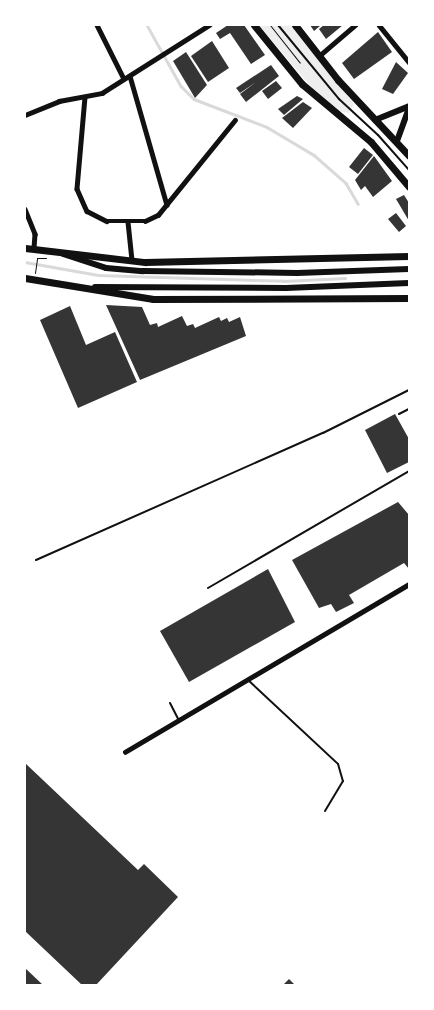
<!DOCTYPE html>
<html>
<head>
<meta charset="utf-8">
<style>
  body { margin:0 }
  #map { position:relative; width:434px; height:1010px; overflow:hidden; background:#fff; font-family:Lato,sans-serif }
  div>[style] { position:absolute }
  .green>* { inset:0; background:#eee }
  .stream>* { height:2.5px; margin:-1.25px; padding:0 1.25px; transform-origin:1.25px; border-radius:1.25px; background:#d9d9d9 }
  .building>* { inset:0; background:#353535 }
  .path>* { height:1px; margin:-0.5px; padding:0 0.5px; transform-origin:0.5px; border-radius:0.5px; background:#111 }
  .service>* { height:2px; margin:-1px; padding:0 1px; transform-origin:1px; border-radius:1px; background:#111 }
  .minor>* { height:4.5px; margin:-2.25px; padding:0 2.25px; transform-origin:2.25px; border-radius:2.25px; background:#111 }
  .secondary>* { height:6px; margin:-3px; padding:0 3px; transform-origin:3px; border-radius:3px; background:#111 }
  .primary>* { height:7px; margin:-3.5px; padding:0 3.5px; transform-origin:3.5px; border-radius:3.5px; background:#111 }
  span { translate:-50% -50%; white-space:nowrap; text-align:center; line-height:1.15; -webkit-text-stroke:4.5px #fff; paint-order:stroke }
  .frame { position:absolute; inset:0; border:26px solid #fff; pointer-events:none }
</style>
</head>
<body>
<div id="map">
  <div class="green">
    <div style="clip-path:polygon(259px 25px,290px 25px,354px 104px,349px 113px,337px 111px,311px 87px)"></div>
  </div>
  <div class="stream">
    <div style="left:147px;top:25px;width:70px;rotate:60.9deg"></div>
    <div style="left:181px;top:86px;width:18px;rotate:45deg"></div>
    <div style="left:194px;top:99px;width:78px;rotate:21deg"></div>
    <div style="left:267px;top:127px;width:55px;rotate:30.8deg"></div>
    <div style="left:314px;top:155px;width:43px;rotate:41.2deg"></div>
    <div style="left:346px;top:183px;width:24px;rotate:60deg"></div>
    <div style="left:25px;top:262px;width:74px;rotate:10.1deg"></div>
    <div style="left:98px;top:275px;width:186px;rotate:1.8deg"></div>
    <div style="left:284px;top:281px;width:61px;rotate:-2.8deg"></div>
  </div>
  <div class="building">
    <div style="clip-path:polygon(228px 25px,244px 25px,265px 55px,251px 64px,230px 33px,220px 39px,216px 33px)"></div>
    <div style="clip-path:polygon(310px 25px,321px 25px,314px 31px)"></div>
    <div style="clip-path:polygon(324px 25px,343px 25px,326px 39px,319px 29px)"></div>
    <div style="clip-path:polygon(378px 32px,392px 52px,354px 79px,342px 63px)"></div>
    <div style="clip-path:polygon(212px 41px,229px 68px,208px 82px,191px 56px)"></div>
    <div style="clip-path:polygon(186px 52px,207px 85px,195px 98px,173px 61px)"></div>
    <div style="clip-path:polygon(396px 62px,408px 73px,393px 94px,382px 89px)"></div>
    <div style="clip-path:polygon(271px 65px,279px 76px,246px 102px,240px 94px,256px 82px,240px 93px,236px 88px)"></div>
    <div style="clip-path:polygon(276px 81px,282px 88px,268px 99px,262px 91px)"></div>
    <div style="clip-path:polygon(297px 96px,303px 99px,284px 115px,278px 109px)"></div>
    <div style="clip-path:polygon(303px 102px,312px 108px,293px 128px,282px 118px)"></div>
    <div style="clip-path:polygon(364px 148px,373px 155px,358px 174px,349px 167px)"></div>
    <div style="clip-path:polygon(374px 156px,392px 181px,373px 197px,365px 186px,361px 190px,355px 180px)"></div>
    <div style="clip-path:polygon(404px 195px,409px 203px,409px 221px,396px 199px)"></div>
    <div style="clip-path:polygon(396px 213px,406px 226px,399px 232px,388px 219px)"></div>
    <div style="clip-path:polygon(106px 305px,142px 307px,150px 325px,157px 323px,158px 327px,182px 316px,187px 326px,193px 324px,195px 328px,219px 317px,221px 321px,227px 318px,229px 322px,240px 317px,246px 336px,140px 380px)"></div>
    <div style="clip-path:polygon(70px 306px,86px 345px,115px 332px,137px 382px,78px 408px,40px 320px)"></div>
    <div style="clip-path:polygon(395px 414px,409px 439px,409px 462px,387px 473px,365px 430px)"></div>
    <div style="clip-path:polygon(398px 502px,409px 515px,409px 569px,404px 563px,349px 595px,354px 603px,336px 612px,331px 604px,319px 608px,292px 560px)"></div>
    <div style="clip-path:polygon(268px 569px,295px 622px,189px 682px,160px 631px)"></div>
    <div style="clip-path:polygon(25px 763px,138px 870px,144px 864px,178px 897px,96px 985px,82px 985px,25px 931px)"></div>
    <div style="clip-path:polygon(25px 968px,43px 985px,25px 985px)"></div>
    <div style="clip-path:polygon(289px 979px,295px 985px,283px 985px)"></div>
  </div>
  <div class="path">
    <div style="left:270px;top:25px;width:48px;rotate:51.7deg"></div>
    <div style="left:35px;top:273px;width:15px;rotate:-82deg"></div>
    <div style="left:37px;top:258px;width:9px"></div>
  </div>
  <div class="service">
    <div style="left:278px;top:25px;width:96px;rotate:50.5deg"></div>
    <div style="left:339px;top:99px;width:53px;rotate:42.7deg"></div>
    <div style="left:378px;top:135px;width:47px;rotate:48.5deg"></div>
    <div style="left:399px;top:414px;width:11px;rotate:-27deg"></div>
    <div style="left:36px;top:560px;width:314px;rotate:-23.9deg"></div>
    <div style="left:323px;top:433px;width:96px;rotate:-26.6deg"></div>
    <div style="left:208px;top:588px;width:233px;rotate:-30.2deg"></div>
    <div style="left:248px;top:680px;width:123px;rotate:43deg"></div>
    <div style="left:338px;top:764px;width:18px;rotate:74deg"></div>
    <div style="left:343px;top:781px;width:35px;rotate:121deg"></div>
    <div style="left:170px;top:703px;width:18px;rotate:63deg"></div>
  </div>
  <div class="minor">
    <div style="left:97px;top:25px;width:60px;rotate:63.4deg"></div>
    <div style="left:379px;top:25px;width:48px;rotate:51deg"></div>
    <div style="left:319px;top:56px;width:48px;rotate:-40.7deg"></div>
    <div style="left:130px;top:76px;width:134px;rotate:74deg"></div>
    <div style="left:85px;top:97px;width:92px;rotate:95deg"></div>
    <div style="left:77px;top:189px;width:24px;rotate:66deg"></div>
    <div style="left:87px;top:211px;width:22px;rotate:27deg"></div>
    <div style="left:107px;top:221px;width:38px"></div>
    <div style="left:145px;top:221px;width:14px;rotate:-25deg"></div>
    <div style="left:158px;top:215px;width:122px;rotate:-51deg"></div>
    <div style="left:25px;top:115px;width:37px;rotate:-22deg"></div>
    <div style="left:59px;top:101px;width:44px;rotate:-10.5deg"></div>
    <div style="left:102px;top:93px;width:127px;rotate:-32.4deg"></div>
    <div style="left:25px;top:209px;width:27px;rotate:68deg"></div>
    <div style="left:35px;top:234px;width:15px;rotate:94deg"></div>
    <div style="left:128px;top:222px;width:39px;rotate:84deg"></div>
    <div style="left:125px;top:752px;width:330px;rotate:-30.6deg"></div>
  </div>
  <div class="secondary">
    <div style="left:375px;top:120px;width:37px;rotate:-22deg"></div>
    <div style="left:397px;top:141px;width:35px;rotate:-70deg"></div>
    <div style="left:63px;top:254px;width:45px;rotate:18deg"></div>
    <div style="left:106px;top:268px;width:37px;rotate:5deg"></div>
    <div style="left:143px;top:271px;width:154px;rotate:0.7deg"></div>
    <div style="left:297px;top:273px;width:112px;rotate:-2deg"></div>
    <div style="left:95px;top:287px;width:191px;rotate:0.3deg"></div>
    <div style="left:286px;top:288px;width:123px;rotate:-2.3deg"></div>
  </div>
  <div class="primary">
    <div style="left:254px;top:25px;width:76px;rotate:50.9deg"></div>
    <div style="left:302px;top:84px;width:90px;rotate:40deg"></div>
    <div style="left:371px;top:142px;width:59px;rotate:49.8deg"></div>
    <div style="left:295px;top:25px;width:70px;rotate:52deg"></div>
    <div style="left:338px;top:80px;width:104px;rotate:46.9deg"></div>
    <div style="left:25px;top:248px;width:121px;rotate:6.7deg"></div>
    <div style="left:145px;top:262px;width:264px;rotate:-1.3deg"></div>
    <div style="left:25px;top:278px;width:130px;rotate:9.3deg"></div>
    <div style="left:153px;top:299px;width:256px;rotate:-0.2deg"></div>
  </div>
  <div class="frame"></div>
</div>
</body>
</html>
